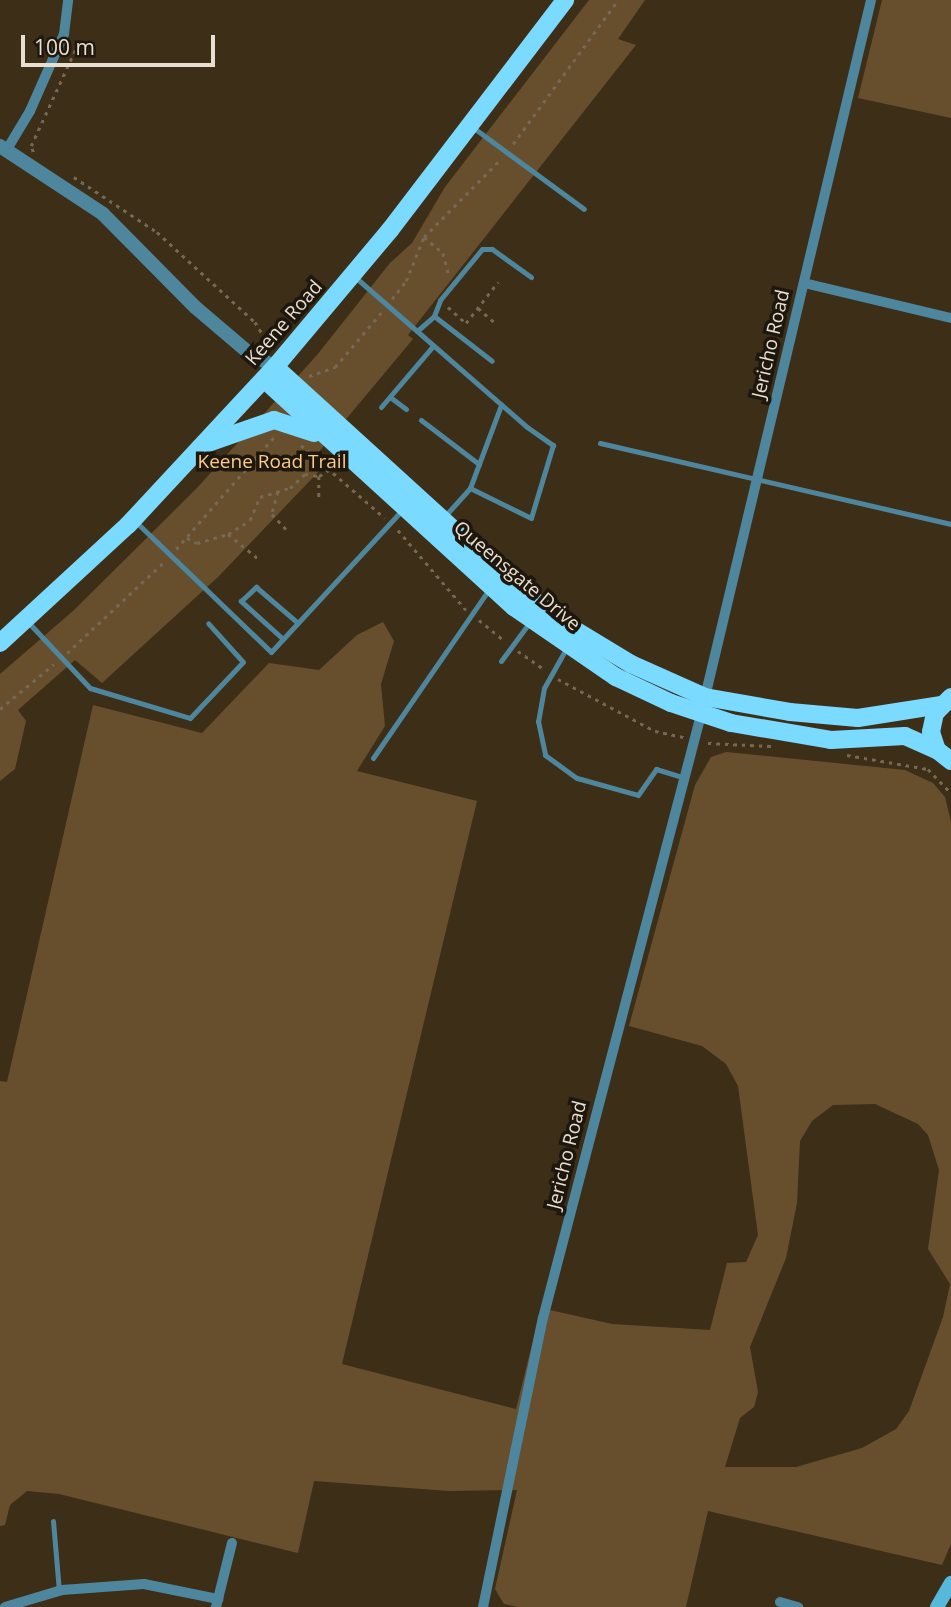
<!DOCTYPE html>
<html>
<head>
<meta charset="utf-8">
<style>
  body { margin:0 }
  #map { position:relative; width:951px; height:1607px; overflow:hidden; background:#3d2e17; font-family:"Open Sans",sans-serif }
  div>[style] { position:absolute }
  .green>* { inset:0; background:#674f2e }
  .path>* { height:2.5px; margin-top:-1.25px; transform-origin:0; background:repeating-linear-gradient(90deg,#756854 0 3.5px,transparent 0 8.5px) }
  .service>* { height:5px; margin:-2.5px; padding:0 2.5px; transform-origin:2.5px; border-radius:2.5px; background:#4e879d }
  .minor>* { height:10px; margin:-5px; padding:0 5px; transform-origin:5px; border-radius:5px; background:#4e879d }
  .tertiary>* { height:14px; margin:-7px; padding:0 7px; transform-origin:7px; border-radius:7px; background:#4e879d }
  .secondary>* { height:14px; margin:-7px; padding:0 7px; transform-origin:7px; border-radius:7px; background:#56b8db }
  .primary>* { height:18px; margin:-9px; padding:0 9px; transform-origin:9px; border-radius:9px; background:#7adaff }
  span { translate:-50% -50%; white-space:nowrap; text-align:center; line-height:1.15; -webkit-text-stroke:7px #1e170e; paint-order:stroke }
  .street-label { font-size:19px; color:#e9dfd1 }
  .park-label { font-size:19px; color:#facb89 }
  .scale { position:absolute; left:21px; top:35px; width:194px; height:32px; box-sizing:border-box; border:4px solid #e9dfd1; border-top:0; padding-left:9px; font-size:21px; line-height:24px; white-space:nowrap; color:#e9dfd1; -webkit-text-stroke:5px #1e170e; paint-order:stroke }
</style>
</head>
<body>
<div id="map">
  <div class="green">
    <div style="clip-path:polygon(589px 0,645px 0,618px 39px,636px 45px,408px 335px,413px 339px,312px 460px,322px 468px,218px 577px,102px 683px,75px 660px,18px 710px,26px 721px,15px 769px,0 781px,0 674px,73px 611px,197px 488px,317px 355px,390px 263px,412px 243px,445px 187px)"></div>
    <div style="clip-path:polygon(882px 0,951px 0,951px 118px,858px 98px)"></div>
    <div style="clip-path:polygon(evenodd,383px 622px,394px 641px,381px 684px,385px 726px,357px 771px,477px 801px,342px 1364px,516px 1409px,541px 1308px,612px 1324px,710px 1330px,727px 1263px,746px 1262px,758px 1235px,738px 1086px,726px 1064px,702px 1046px,629px 1026px,695px 785px,711px 757px,726px 752px,905px 770px,933px 783px,945px 797px,951px 822px,951px 1544px,942px 1565px,708px 1511px,686px 1607px,518px 1607px,504px 1604px,495px 1589px,517px 1490px,449px 1491px,314px 1481px,298px 1553px,59px 1494px,27px 1491px,10px 1505px,5px 1525px,0 1526px,0 1081px,7px 1082px,93px 705px,202px 733px,269px 663px,319px 670px,357px 635px,383px 622px,875px 1104px,918px 1124px,928px 1135px,939px 1170px,928px 1249px,950px 1284px,943px 1317px,909px 1411px,896px 1429px,862px 1448px,796px 1467px,725px 1467px,740px 1418px,754px 1407px,758px 1392px,750px 1347px,786px 1258px,797px 1203px,800px 1141px,812px 1121px,833px 1105px,875px 1104px)"></div>
  </div>
  <div class="path">
    <div style="left:513px;top:144px;width:178px;rotate:-53.9deg"></div>
    <div style="left:33px;top:152px;width:6px;rotate:-108deg"></div>
    <div style="left:31px;top:146px;width:110px;rotate:-65.3deg"></div>
    <div style="left:74px;top:177px;width:100px;rotate:33.5deg"></div>
    <div style="left:157px;top:232px;width:133px;rotate:42.6deg"></div>
    <div style="left:255px;top:322px;width:19px;rotate:58deg"></div>
    <div style="left:424px;top:237px;width:25px;rotate:40deg"></div>
    <div style="left:443px;top:253px;width:24px;rotate:75deg"></div>
    <div style="left:392px;top:299px;width:23px;rotate:-52deg"></div>
    <div style="left:406px;top:281px;width:48px;rotate:-67.8deg"></div>
    <div style="left:424px;top:237px;width:111px;rotate:-45.4deg"></div>
    <div style="left:448px;top:307px;width:24px;rotate:42deg"></div>
    <div style="left:466px;top:323px;width:52px;rotate:-52deg"></div>
    <div style="left:478px;top:308px;width:21px;rotate:41deg"></div>
    <div style="left:309px;top:376px;width:28px;rotate:-19deg"></div>
    <div style="left:335px;top:367px;width:71px;rotate:-49.6deg"></div>
    <div style="left:301px;top:445px;width:111px;rotate:41deg"></div>
    <div style="left:319px;top:476px;width:22px;rotate:90deg"></div>
    <div style="left:278px;top:492px;width:23px;rotate:105deg"></div>
    <div style="left:272px;top:514px;width:23px;rotate:47deg"></div>
    <div style="left:398px;top:530px;width:105px;rotate:49.6deg"></div>
    <div style="left:228px;top:534px;width:41px;rotate:39.1deg"></div>
    <div style="left:187px;top:538px;width:11px;rotate:27deg"></div>
    <div style="left:197px;top:543px;width:32px;rotate:-16deg"></div>
    <div style="left:228px;top:534px;width:26px;rotate:-32deg"></div>
    <div style="left:250px;top:520px;width:25px;rotate:-67deg"></div>
    <div style="left:260px;top:497px;width:31px;rotate:-17deg"></div>
    <div style="left:290px;top:488px;width:21px;rotate:-43deg"></div>
    <div style="left:305px;top:474px;width:14px;rotate:8deg"></div>
    <div style="left:319px;top:476px;width:12px;rotate:-31deg"></div>
    <div style="left:176px;top:549px;width:150px;rotate:-48.8deg"></div>
    <div style="left:479px;top:620px;width:32px;rotate:39deg"></div>
    <div style="left:518px;top:651px;width:32px;rotate:35deg"></div>
    <div style="left:67px;top:653px;width:133px;rotate:-43.2deg"></div>
    <div style="left:558px;top:679px;width:110px;rotate:28.2deg"></div>
    <div style="left:655px;top:731px;width:30px;rotate:12deg"></div>
    <div style="left:0;top:709px;width:70px;rotate:-39.8deg"></div>
    <div style="left:708px;top:743px;width:63px;rotate:2.7deg"></div>
    <div style="left:847px;top:755px;width:82px;rotate:9.8deg"></div>
    <div style="left:928px;top:769px;width:33px;rotate:46deg"></div>
  </div>
  <div class="service">
    <div style="left:471px;top:126px;width:140px;rotate:36.3deg"></div>
    <div style="left:355px;top:277px;width:228px;rotate:41.1deg"></div>
    <div style="left:527px;top:427px;width:32px;rotate:35deg"></div>
    <div style="left:553px;top:445px;width:76px;rotate:106.8deg"></div>
    <div style="left:531px;top:518px;width:68px;rotate:-153.8deg"></div>
    <div style="left:434px;top:316px;width:17px;rotate:-69deg"></div>
    <div style="left:440px;top:300px;width:66px;rotate:-50.5deg"></div>
    <div style="left:482px;top:249px;width:10px"></div>
    <div style="left:492px;top:249px;width:48px;rotate:35.7deg"></div>
    <div style="left:417px;top:331px;width:23px;rotate:-41deg"></div>
    <div style="left:434px;top:316px;width:73px;rotate:37.8deg"></div>
    <div style="left:390px;top:397px;width:20px;rotate:37deg"></div>
    <div style="left:381px;top:407px;width:80px;rotate:-49.6deg"></div>
    <div style="left:421px;top:420px;width:73px;rotate:37.2deg"></div>
    <div style="left:600px;top:443px;width:360px;rotate:13deg"></div>
    <div style="left:444px;top:517px;width:39px;rotate:-48deg"></div>
    <div style="left:470px;top:488px;width:89px;rotate:-69.5deg"></div>
    <div style="left:136px;top:522px;width:187px;rotate:43.9deg"></div>
    <div style="left:271px;top:652px;width:195px;rotate:-47.3deg"></div>
    <div style="left:27px;top:621px;width:92px;rotate:46.8deg"></div>
    <div style="left:90px;top:688px;width:104px;rotate:16.7deg"></div>
    <div style="left:190px;top:718px;width:77px;rotate:-46.6deg"></div>
    <div style="left:243px;top:662px;width:52px;rotate:-131.9deg"></div>
    <div style="left:283px;top:639px;width:57px;rotate:-137.9deg"></div>
    <div style="left:241px;top:601px;width:21px;rotate:-43deg"></div>
    <div style="left:256px;top:587px;width:55px;rotate:40.6deg"></div>
    <div style="left:567px;top:647px;width:47px;rotate:119.3deg"></div>
    <div style="left:544px;top:688px;width:34px;rotate:100deg"></div>
    <div style="left:538px;top:721px;width:35px;rotate:78deg"></div>
    <div style="left:545px;top:755px;width:39px;rotate:36deg"></div>
    <div style="left:577px;top:778px;width:63px;rotate:15.6deg"></div>
    <div style="left:638px;top:795px;width:32px;rotate:-55deg"></div>
    <div style="left:656px;top:769px;width:31px;rotate:17deg"></div>
    <div style="left:501px;top:661px;width:47px;rotate:-53.6deg"></div>
    <div style="left:373px;top:758px;width:205px;rotate:-55.5deg"></div>
    <div style="left:53px;top:1521px;width:70px;rotate:85.1deg"></div>
  </div>
  <div class="minor">
    <div style="left:6px;top:151px;width:47px;rotate:-59deg"></div>
    <div style="left:30px;top:111px;width:84px;rotate:-66.2deg"></div>
    <div style="left:64px;top:34px;width:34px;rotate:-83deg"></div>
    <div style="left:804px;top:283px;width:151px;rotate:13.4deg"></div>
    <div style="left:705px;top:697px;width:716px;rotate:-76.6deg"></div>
    <div style="left:780px;top:1602px;width:19px;rotate:16deg"></div>
    <div style="left:5px;top:1607px;width:59px;rotate:-16.6deg"></div>
    <div style="left:62px;top:1590px;width:82px;rotate:-4.2deg"></div>
    <div style="left:144px;top:1584px;width:76px;rotate:11.5deg"></div>
    <div style="left:216px;top:1607px;width:66px;rotate:-76deg"></div>
    <div style="left:483px;top:1607px;width:295px;rotate:-78.3deg"></div>
    <div style="left:543px;top:1318px;width:623px;rotate:-75.32deg"></div>
  </div>
  <div class="tertiary">
    <div style="left:0;top:146px;width:123px;rotate:33.4deg"></div>
    <div style="left:103px;top:214px;width:131px;rotate:45.3deg"></div>
    <div style="left:195px;top:307px;width:71px;rotate:40.4deg"></div>
    <div style="left:249px;top:353px;width:30px;rotate:28deg"></div>
  </div>
  <div class="secondary">
    <div style="left:937px;top:1607px;width:28px;rotate:-60deg"></div>
  </div>
  <div class="primary">
    <div style="left:275px;top:367px;width:327px;rotate:42.3deg"></div>
    <div style="left:517px;top:587px;width:55px;rotate:38.3deg"></div>
    <div style="left:560px;top:621px;width:83px;rotate:31.2deg"></div>
    <div style="left:631px;top:664px;width:81px;rotate:24deg"></div>
    <div style="left:705px;top:697px;width:86px;rotate:10deg"></div>
    <div style="left:790px;top:712px;width:68px;rotate:5deg"></div>
    <div style="left:858px;top:718px;width:83px;rotate:-9deg"></div>
    <div style="left:264px;top:379px;width:338px;rotate:42.4deg"></div>
    <div style="left:514px;top:607px;width:124px;rotate:34.5deg"></div>
    <div style="left:616px;top:677px;width:61px;rotate:25.3deg"></div>
    <div style="left:671px;top:703px;width:63px;rotate:18.4deg"></div>
    <div style="left:731px;top:723px;width:101px;rotate:9.6deg"></div>
    <div style="left:831px;top:740px;width:74px;rotate:-3.1deg"></div>
    <div style="left:905px;top:736px;width:35px;rotate:24deg"></div>
    <div style="left:208px;top:443px;width:70px;rotate:-19.2deg"></div>
    <div style="left:274px;top:420px;width:42px;rotate:18deg"></div>
    <div style="left:0;top:643px;width:174px;rotate:-42.7deg"></div>
    <div style="left:128px;top:525px;width:216px;rotate:-47.1deg"></div>
    <div style="left:275px;top:367px;width:179px;rotate:-50deg"></div>
    <div style="left:390px;top:230px;width:289px;rotate:-52.7deg"></div>
    <div style="left:951px;top:697px;width:23px;rotate:135deg"></div>
    <div style="left:935px;top:713px;width:19px;rotate:102deg"></div>
    <div style="left:931px;top:732px;width:19px;rotate:72deg"></div>
    <div style="left:937px;top:750px;width:18px;rotate:38deg"></div>
  </div>
  <div class="street-label">
    <span style="left:284px;top:323px;rotate:-49deg">Keene Road</span>
    <span style="left:771px;top:344px;rotate:-77deg">Jericho Road</span>
    <span style="left:517px;top:576px;rotate:40deg">Queensgate Drive</span>
    <span style="left:567px;top:1155px;rotate:-76deg">Jericho Road</span>
  </div>
  <div class="park-label">
    <span style="left:272px;top:462px">Keene Road Trail</span>
  </div>
  <div class="scale">100 m</div>
</div>
</body>
</html>
